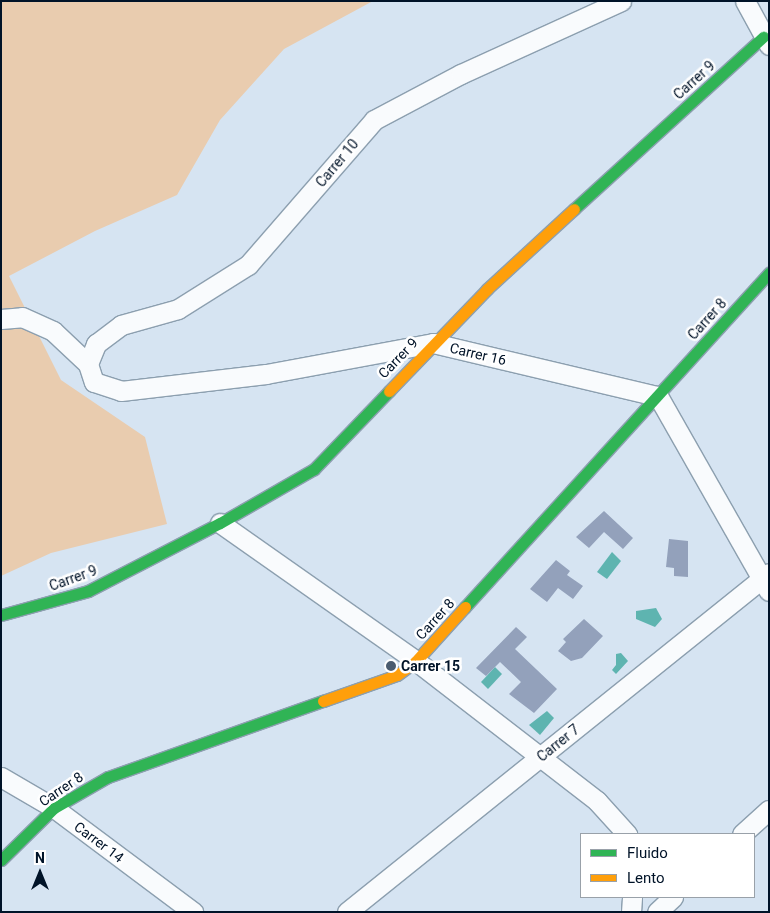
<!DOCTYPE html>
<html>
<head>
<meta charset="utf-8">
<style>
  body { margin:0 }
  #map { position:relative; width:770px; height:913px; overflow:hidden; background:#d6e4f2; font-family:Roboto,sans-serif }
  div>[style] { position:absolute }
  .green>* { inset:0; background:#e9ccaf }
  .water>* { inset:0; background:#5eb4b0 }
  .building>* { inset:0; background:#93a1bb }
  .roads { filter:drop-shadow(1px 0 #8c9faf) drop-shadow(-1px 0 #8c9faf) drop-shadow(0 1px #8c9faf) drop-shadow(0 -1px #8c9faf) }
  .street>* { height:19px; margin:-9.5px; padding:0 9.5px; transform-origin:9.5px; border-radius:9.5px; background:#f9fbfd }
  .fast>* { height:11px; margin:-5.5px; padding:0 5.5px; transform-origin:5.5px; border-radius:5.5px; background:#30b455 }
  .slow>* { height:11px; margin:-5.5px; padding:0 5.5px; transform-origin:5.5px; border-radius:5.5px; background:#ff9f0a }
  .dots>* { width:14px; height:14px; translate:-50% -50%; box-sizing:border-box; border:2px solid #fff; border-radius:50% }
  span { translate:-50% -50%; white-space:nowrap; text-align:center; line-height:1.15; -webkit-text-stroke:5px #fff; paint-order:stroke }
  .street-label { font-size:14px; color:#001328 }
  .poi-label { font-size:14px; color:#001328; font-weight:700 }
  .left { translate:0 -50%; text-align:left }
  .frame { position:absolute; inset:0; border:2px solid #001328; pointer-events:none }
  .legend { position:absolute; left:580px; top:833px; width:175px; height:65px; box-sizing:border-box; background:#fff; border:1px solid #99a1a9; margin:0; padding:6px 9px; list-style:none; font-size:15px; color:#001328 }
  .legend li { display:flex; align-items:center; gap:10px; height:25px }
  .legend b { width:25px; border:1px solid #99a1a9 }
  .north { position:absolute; left:15px; top:848px; width:50px; height:50px; -webkit-text-stroke:4px #fff; paint-order:stroke; rotate:0deg; font-size:14px; font-weight:700; line-height:20px; text-align:center; color:#001328 }
  .north::after { content:''; display:block; margin:auto; width:18px; height:22px; background:#001328; clip-path:polygon(50% 0,100% 100%,50% 72%,0 100%) }
</style>
</head>
<body>
<div id="map">
  <div class="green">
    <div style="clip-path:polygon(1px 1px,373px 1px,284px 49px,220px 120px,177px 195px,95px 231px,9px 276px,61px 380px,145px 437px,167px 524px,51px 553px,1px 576px)"></div>
  </div>
  <div class="water">
    <div style="clip-path:polygon(612px 552px,621px 561px,607px 579px,597px 572px)"></div>
    <div style="clip-path:polygon(656px 608px,662px 619px,655px 627px,636px 619px,636px 611px)"></div>
    <div style="clip-path:polygon(621px 653px,628px 661px,616px 674px,612px 670px,616px 665px,616px 654px)"></div>
    <div style="clip-path:polygon(495px 667px,502px 674px,488px 689px,481px 682px)"></div>
    <div style="clip-path:polygon(547px 711px,554px 718px,540px 735px,529px 725px)"></div>
  </div>
  <div class="building">
    <div style="clip-path:polygon(604px 511px,633px 538px,623px 549px,604px 532px,589px 548px,576px 537px)"></div>
    <div style="clip-path:polygon(669px 539px,688px 541px,688px 577px,674px 576px,674px 568px,666px 567px)"></div>
    <div style="clip-path:polygon(556px 560px,570px 571px,567px 575px,583px 586px,573px 599px,558px 588px,547px 602px,530px 589px)"></div>
    <div style="clip-path:polygon(584px 619px,603px 636px,582px 658px,571px 661px,558px 651px,566px 642px,563px 639px)"></div>
    <div style="clip-path:polygon(516px 627px,527px 637px,515px 649px,557px 689px,534px 713px,509px 694px,521px 682px,500px 662px,486px 676px,476px 668px)"></div>
  </div>
  <div class="roads">
    <div class="street">
      <div style="left:745px;top:1px;width:50px;rotate:61.4deg"></div>
      <div style="left:1px;top:319px;width:21px;rotate:-5deg"></div>
      <div style="left:22px;top:317px;width:34px;rotate:24deg"></div>
      <div style="left:53px;top:331px;width:48px;rotate:43.3deg"></div>
      <div style="left:88px;top:364px;width:19px;rotate:72deg"></div>
      <div style="left:94px;top:382px;width:28px;rotate:18deg"></div>
      <div style="left:121px;top:391px;width:146px;rotate:-6.7deg"></div>
      <div style="left:266px;top:374px;width:170px;rotate:-10.5deg"></div>
      <div style="left:433px;top:343px;width:231px;rotate:13.3deg"></div>
      <div style="left:658px;top:396px;width:224px;rotate:60.4deg"></div>
      <div style="left:88px;top:364px;width:22px;rotate:-68deg"></div>
      <div style="left:96px;top:344px;width:31px;rotate:-37deg"></div>
      <div style="left:121px;top:325px;width:59px;rotate:-15.7deg"></div>
      <div style="left:178px;top:309px;width:83px;rotate:-32.2deg"></div>
      <div style="left:248px;top:265px;width:192px;rotate:-49deg"></div>
      <div style="left:374px;top:120px;width:98px;rotate:-27.9deg"></div>
      <div style="left:461px;top:74px;width:176px;rotate:-24.5deg"></div>
      <div style="left:220px;top:523px;width:240px;rotate:35.1deg"></div>
      <div style="left:416px;top:661px;width:229px;rotate:37.7deg"></div>
      <div style="left:597px;top:801px;width:45px;rotate:47.7deg"></div>
      <div style="left:1px;top:777px;width:61px;rotate:30.3deg"></div>
      <div style="left:54px;top:808px;width:174px;rotate:36.8deg"></div>
      <div style="left:742px;top:834px;width:36px;rotate:-42deg"></div>
      <div style="left:347px;top:912px;width:541px;rotate:-38.78deg"></div>
      <div style="left:631px;top:912px;width:15px;rotate:-86deg"></div>
      <div style="left:657px;top:912px;width:22px;rotate:-43deg"></div>
    </div>
    <div class="fast">
      <div style="left:574px;top:209px;width:256px;rotate:-42.3deg"></div>
      <div style="left:465px;top:607px;width:452px;rotate:-47.7deg"></div>
      <div style="left:1px;top:615px;width:90px;rotate:-15.4deg"></div>
      <div style="left:88px;top:591px;width:148px;rotate:-27.3deg"></div>
      <div style="left:220px;top:523px;width:108px;rotate:-29.9deg"></div>
      <div style="left:314px;top:469px;width:108px;rotate:-46.1deg"></div>
      <div style="left:1px;top:860px;width:74px;rotate:-44.5deg"></div>
      <div style="left:54px;top:808px;width:62px;rotate:-29.9deg"></div>
      <div style="left:108px;top:777px;width:228px;rotate:-19.5deg"></div>
    </div>
    <div class="slow">
      <div style="left:389px;top:391px;width:141px;rotate:-46.1deg"></div>
      <div style="left:487px;top:289px;width:118px;rotate:-42.6deg"></div>
      <div style="left:323px;top:701px;width:78px;rotate:-19.4deg"></div>
      <div style="left:397px;top:675px;width:24px;rotate:-36deg"></div>
      <div style="left:416px;top:661px;width:73px;rotate:-47.8deg"></div>
    </div>
  </div>
  <div class="dots">
    <div style="left:391px;top:666px;background:#4b5c6f"></div>
  </div>
  <div class="street-label">
    <span style="left:694px;top:80px;rotate:-42deg">Carrer 9</span>
    <span style="left:337px;top:163px;rotate:-50deg">Carrer 10</span>
    <span style="left:707px;top:319px;rotate:-48deg">Carrer 8</span>
    <span style="left:478px;top:354px;rotate:13deg">Carrer 16</span>
    <span style="left:398px;top:358px;rotate:-46deg">Carrer 9</span>
    <span style="left:73px;top:578px;rotate:-20deg">Carrer 9</span>
    <span style="left:435px;top:619px;rotate:-48deg">Carrer 8</span>
    <span style="left:558px;top:743px;rotate:-39deg">Carrer 7</span>
    <span style="left:61px;top:789px;rotate:-34deg">Carrer 8</span>
    <span style="left:99px;top:842px;rotate:37deg">Carrer 14</span>
  </div>
  <div class="poi-label">
    <span class="left" style="left:401px;top:666px">Carrer 15</span>
  </div>
  <div class="frame"></div>
  <ul class="legend">
  <li><b style="height:6px;background:#30b455"></b>Fluido</li>
  <li><b style="height:6px;background:#ff9f0a"></b>Lento</li>
  </ul>
  <div class="north">N</div>
</div>
</body>
</html>
